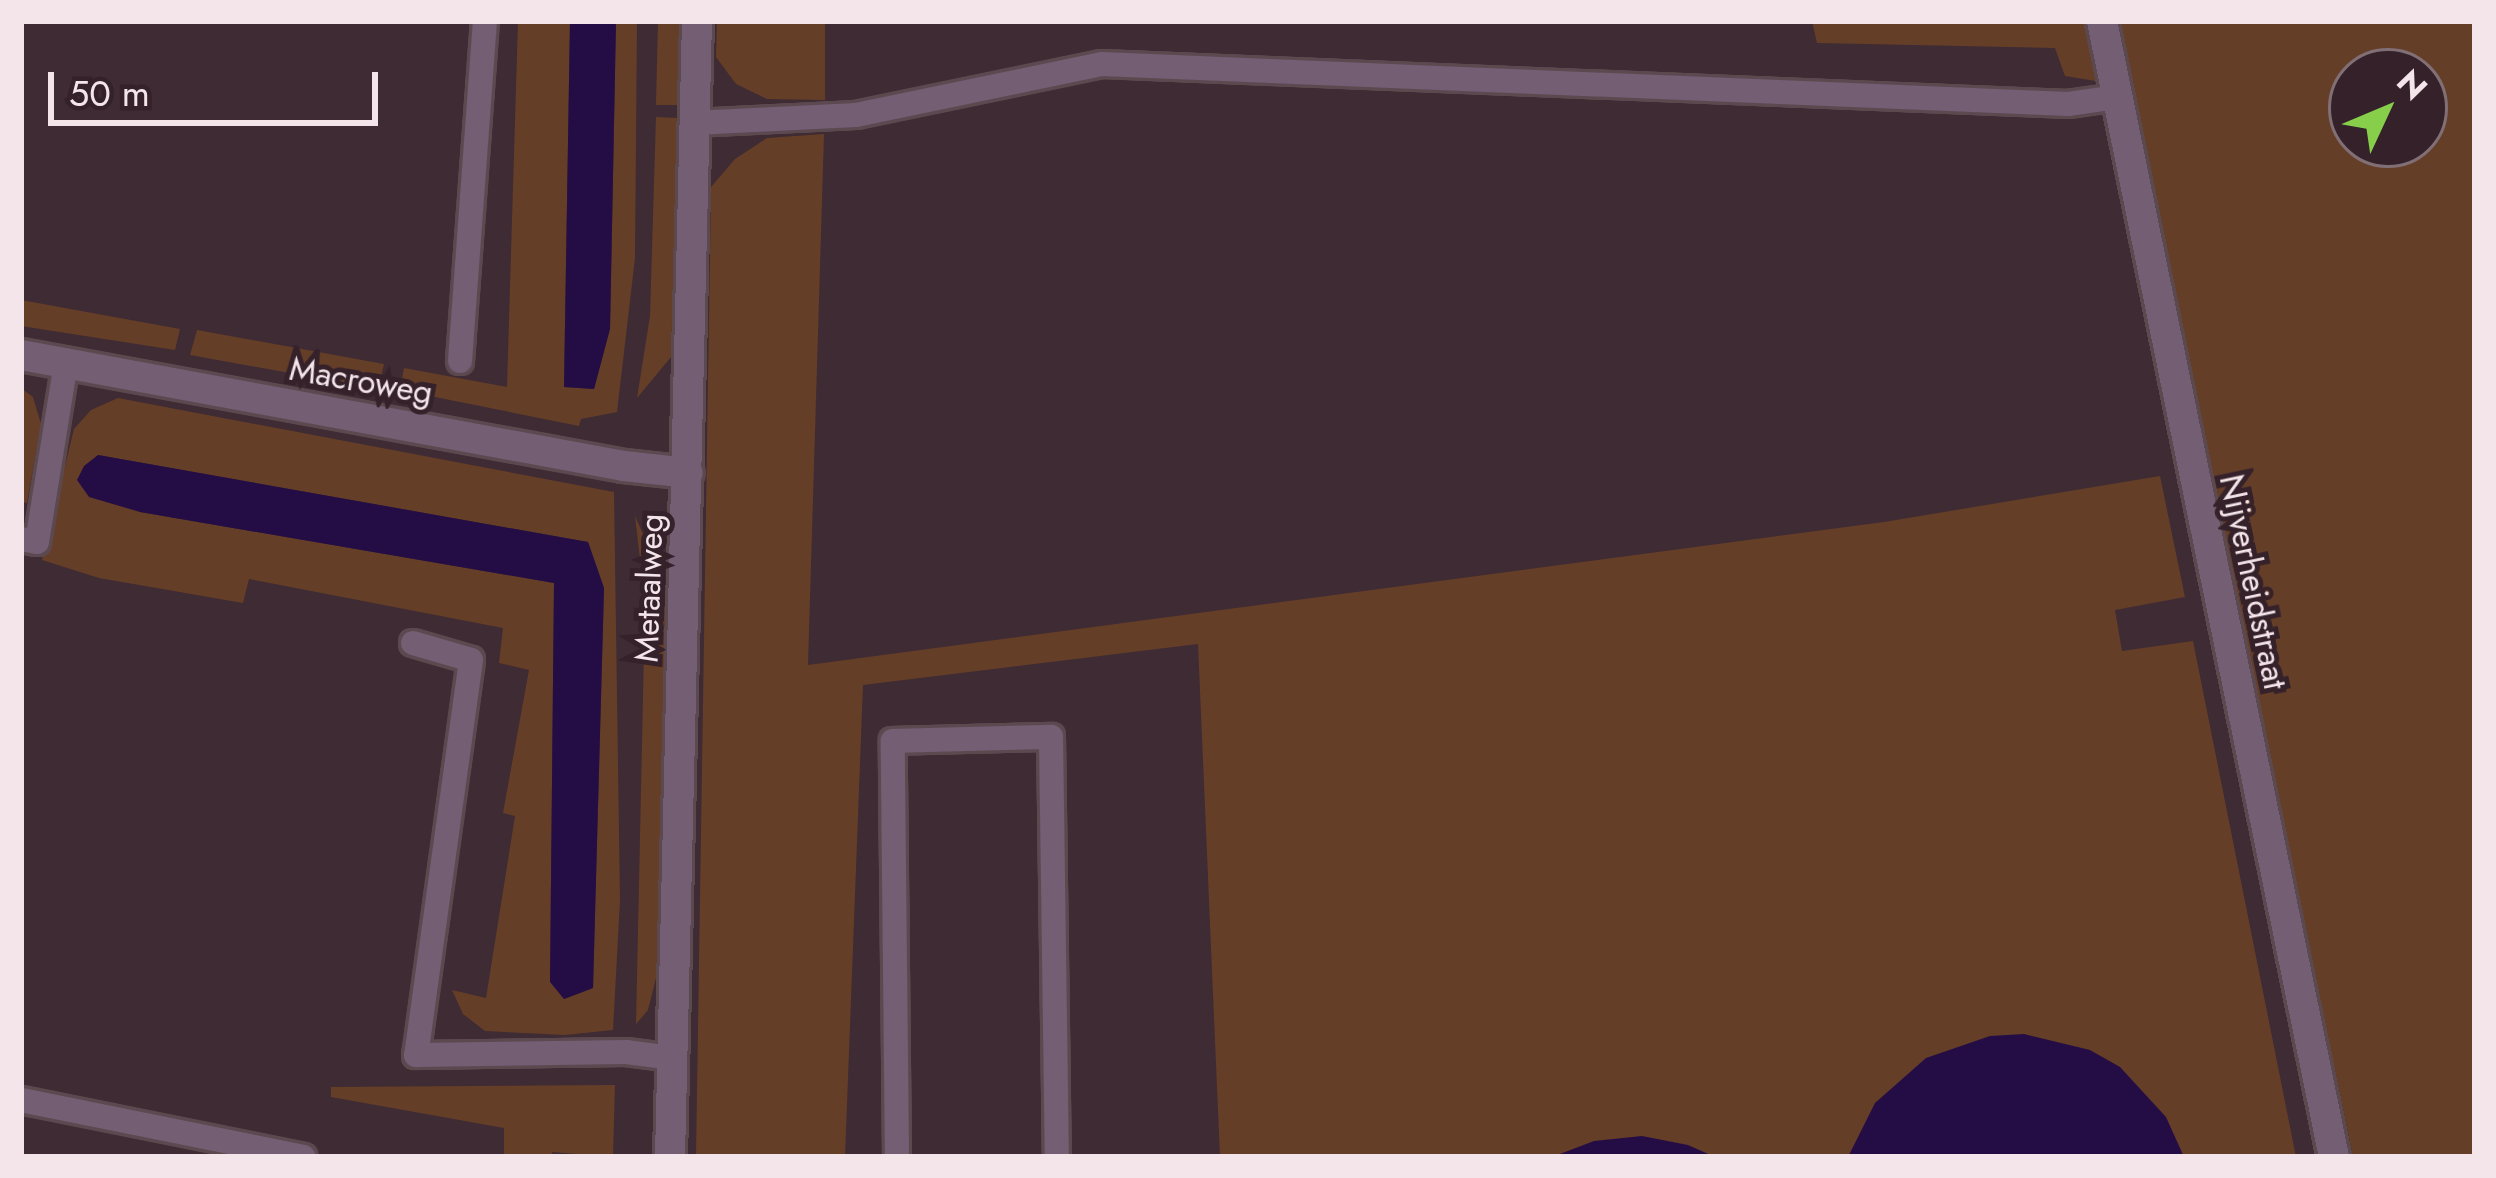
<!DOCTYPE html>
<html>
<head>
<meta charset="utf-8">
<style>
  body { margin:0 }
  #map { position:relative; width:2496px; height:1178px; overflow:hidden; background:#3f2b33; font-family:Jost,sans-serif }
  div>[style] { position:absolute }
  .green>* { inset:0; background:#653e28 }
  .water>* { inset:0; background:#240d45 }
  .roads { filter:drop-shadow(3px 0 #5c4950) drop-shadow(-3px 0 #5c4950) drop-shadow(0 3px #5c4950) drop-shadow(0 -3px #5c4950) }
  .service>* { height:24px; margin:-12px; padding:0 12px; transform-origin:12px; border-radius:12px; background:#735e74 }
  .minor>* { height:30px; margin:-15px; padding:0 15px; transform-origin:15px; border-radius:15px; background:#735e74 }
  .tertiary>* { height:30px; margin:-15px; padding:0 15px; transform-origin:15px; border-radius:15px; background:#735e74 }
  span { translate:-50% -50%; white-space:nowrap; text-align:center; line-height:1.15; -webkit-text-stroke:10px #352129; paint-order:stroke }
  .street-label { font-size:33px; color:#f3e5ea }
  .frame { position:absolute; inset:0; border:24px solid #f3e5ea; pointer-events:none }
  .north { position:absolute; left:2328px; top:48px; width:120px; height:120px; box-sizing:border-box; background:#352129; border:3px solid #816f76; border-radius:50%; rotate:46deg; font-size:33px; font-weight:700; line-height:48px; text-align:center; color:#f3e5ea }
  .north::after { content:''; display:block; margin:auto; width:42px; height:54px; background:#87cf4b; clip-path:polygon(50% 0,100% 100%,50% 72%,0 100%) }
  .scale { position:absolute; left:48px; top:72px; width:330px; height:54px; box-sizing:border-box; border:6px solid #f3e5ea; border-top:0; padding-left:15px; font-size:36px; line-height:42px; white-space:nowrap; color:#f3e5ea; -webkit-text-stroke:9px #352129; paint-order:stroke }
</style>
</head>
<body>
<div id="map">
  <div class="green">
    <div style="clip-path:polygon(518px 21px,570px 21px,564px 387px,594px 389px,610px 328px,616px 21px,637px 21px,635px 258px,617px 412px,581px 419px,579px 426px,400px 390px,404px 368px,507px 387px)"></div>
    <div style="clip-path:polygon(658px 21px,680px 21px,678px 105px,656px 105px)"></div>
    <div style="clip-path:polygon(717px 21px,825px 21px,825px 100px,767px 99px,736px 84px,716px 57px)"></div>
    <div style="clip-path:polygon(1812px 21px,2085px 21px,2096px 81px,2065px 76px,2055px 48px,1817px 43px)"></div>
    <div style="clip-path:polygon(evenodd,2116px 21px,2475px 21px,2475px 1157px,2353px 1157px,2116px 21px,2352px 72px,2424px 72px,2424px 144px,2352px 144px,2352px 72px)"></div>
    <div style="clip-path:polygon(656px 117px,678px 118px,671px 357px,637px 398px,650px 316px)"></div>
    <div style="clip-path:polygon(824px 134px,808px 665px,1884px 522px,2160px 476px,2185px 597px,2115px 610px,2122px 651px,2193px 641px,2296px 1157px,1220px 1157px,1198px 644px,863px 685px,845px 1157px,696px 1157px,711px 187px,735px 159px,767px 138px)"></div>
    <div style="clip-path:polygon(21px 300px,180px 329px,175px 350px,21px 326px)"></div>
    <div style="clip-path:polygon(197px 330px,384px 364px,378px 389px,190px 355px)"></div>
    <div style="clip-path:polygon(21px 388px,33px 397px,41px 424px,27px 503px,21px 502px)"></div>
    <div style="clip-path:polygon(evenodd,118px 398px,614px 492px,620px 900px,613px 1030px,565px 1035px,485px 1031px,463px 1014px,452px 990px,486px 998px,515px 816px,503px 813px,529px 670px,499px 663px,503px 628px,249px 579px,243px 603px,99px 578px,42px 560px,74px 429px,91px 410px,118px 398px,98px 455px,588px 542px,604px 588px,593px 988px,564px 999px,550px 981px,554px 583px,140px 512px,98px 455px)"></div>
    <div style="clip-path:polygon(635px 516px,655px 561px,653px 604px,667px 606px,658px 970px,648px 1010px,636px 1024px,645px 603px)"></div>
    <div style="clip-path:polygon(615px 1085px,613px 1157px,552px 1152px,552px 1157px,504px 1157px,504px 1128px,331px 1097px,331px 1087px)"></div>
  </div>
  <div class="water">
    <div style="clip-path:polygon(570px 21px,616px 21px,610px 329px,594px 389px,564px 387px)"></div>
    <div style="clip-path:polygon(98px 455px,588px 542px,604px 588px,593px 988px,564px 999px,550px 982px,554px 583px,140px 512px,89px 497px,77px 480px,84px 466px)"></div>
    <div style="clip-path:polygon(2024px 1034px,2090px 1050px,2120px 1067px,2166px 1117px,2184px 1157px,1848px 1157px,1875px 1103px,1926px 1058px,1990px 1036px)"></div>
    <div style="clip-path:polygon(1642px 1136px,1688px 1145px,1715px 1157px,1552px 1157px,1594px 1141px)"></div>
  </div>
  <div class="roads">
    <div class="service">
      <div style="left:694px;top:123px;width:162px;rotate:-2.8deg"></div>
      <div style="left:856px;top:115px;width:251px;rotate:-11.7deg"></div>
      <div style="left:1102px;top:64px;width:967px;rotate:2.37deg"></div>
      <div style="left:2068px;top:104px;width:49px;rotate:-8.1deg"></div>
      <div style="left:460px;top:361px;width:341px;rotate:-85.8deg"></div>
      <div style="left:21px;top:539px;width:16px;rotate:11deg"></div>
      <div style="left:37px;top:542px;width:181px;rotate:-80.8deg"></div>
      <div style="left:413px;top:643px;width:60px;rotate:16.3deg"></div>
      <div style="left:471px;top:660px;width:399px;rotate:97.9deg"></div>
      <div style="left:416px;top:1055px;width:210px;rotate:-0.8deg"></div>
      <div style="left:626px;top:1052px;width:46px;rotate:7.4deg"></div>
      <div style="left:21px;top:1100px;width:288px;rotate:11.4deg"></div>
      <div style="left:897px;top:1157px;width:416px;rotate:-90.6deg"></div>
      <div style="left:893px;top:741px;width:158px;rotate:-1.5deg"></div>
      <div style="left:1051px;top:737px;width:420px;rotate:89.2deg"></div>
    </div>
    <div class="minor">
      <div style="left:2102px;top:21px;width:1159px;rotate:78.46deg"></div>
      <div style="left:21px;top:355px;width:613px;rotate:10.43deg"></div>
      <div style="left:624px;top:466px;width:64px;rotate:6.2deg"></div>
    </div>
    <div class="tertiary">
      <div style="left:670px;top:1157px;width:1136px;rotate:-88.64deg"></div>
    </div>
  </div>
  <div class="street-label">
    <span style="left:361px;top:381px;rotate:10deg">Macroweg</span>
    <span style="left:2253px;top:582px;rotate:78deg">Nijverheidstraat</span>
    <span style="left:649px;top:588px;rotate:-88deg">Metaalweg</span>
  </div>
  <div class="frame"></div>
  <div class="north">N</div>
  <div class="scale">50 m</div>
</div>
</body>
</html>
